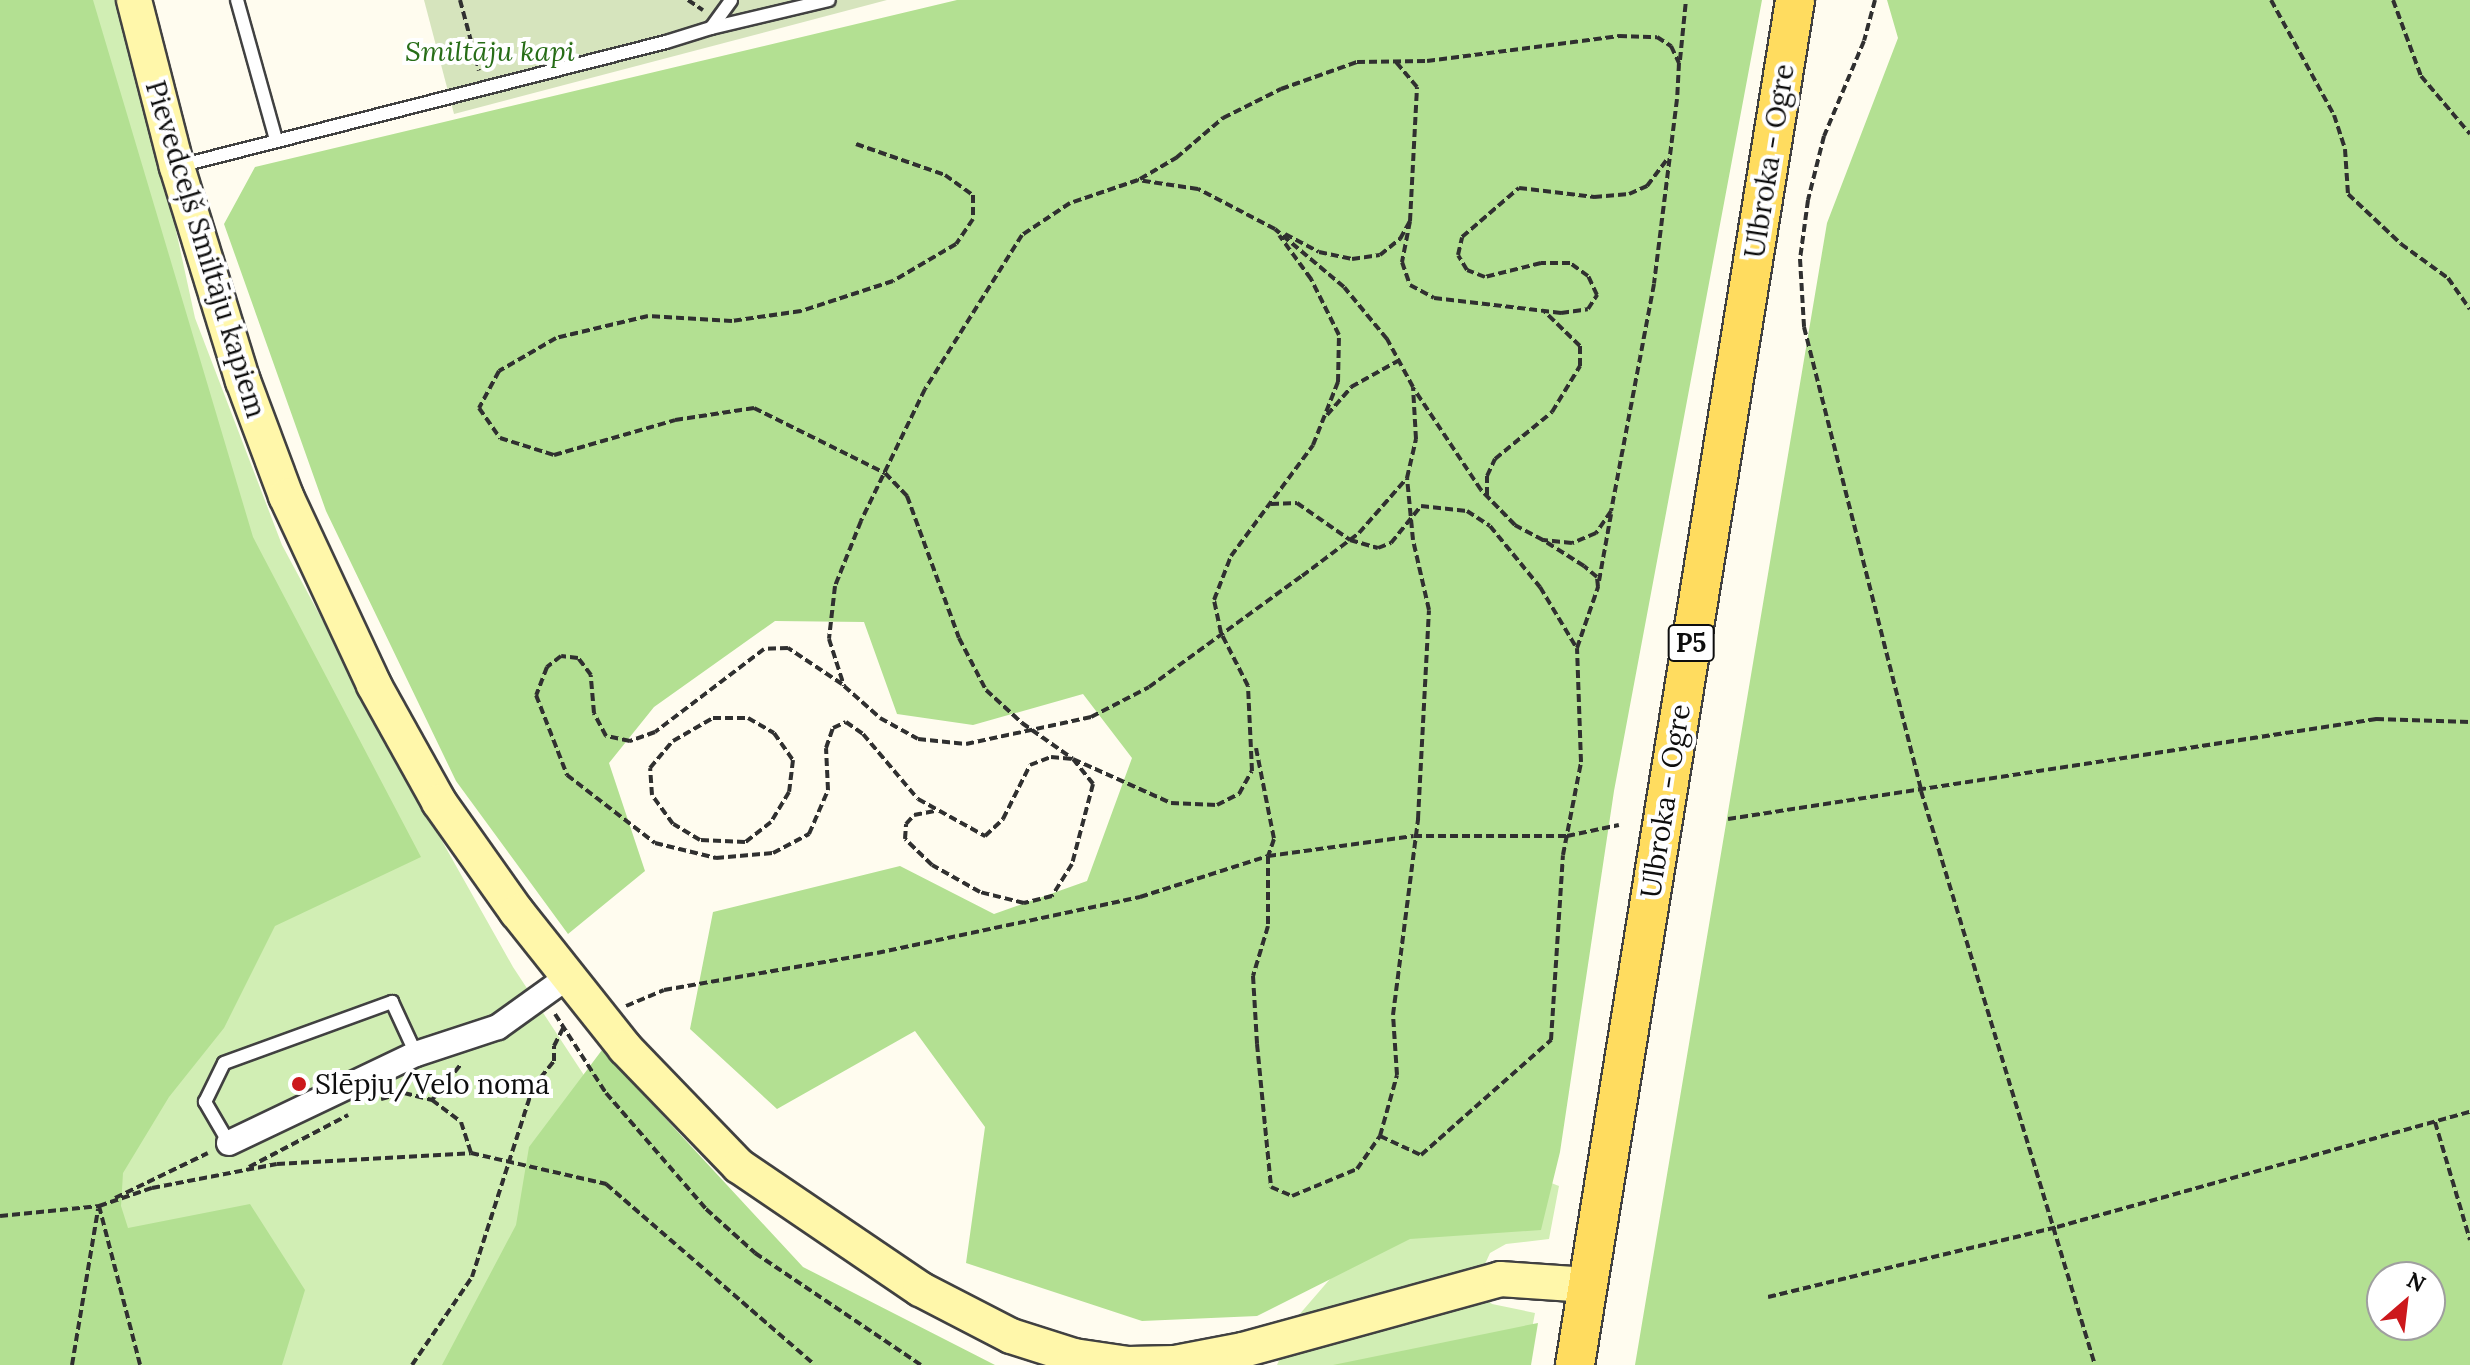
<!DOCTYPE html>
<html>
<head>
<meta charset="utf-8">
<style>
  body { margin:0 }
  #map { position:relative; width:2470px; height:1365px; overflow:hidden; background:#fffcef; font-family:Lora,serif }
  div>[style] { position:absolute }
  .green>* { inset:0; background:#d1eeb4 }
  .forest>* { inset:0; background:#b3e092 }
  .cemetery>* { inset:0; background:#d6e4bd }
  .path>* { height:4px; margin-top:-2px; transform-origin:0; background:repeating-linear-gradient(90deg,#303030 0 8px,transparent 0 12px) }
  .roads { filter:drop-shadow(2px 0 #414141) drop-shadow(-2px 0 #414141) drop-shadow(0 2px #414141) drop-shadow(0 -2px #414141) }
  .lane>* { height:12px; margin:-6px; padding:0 6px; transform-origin:6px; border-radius:6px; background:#fff }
  .street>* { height:24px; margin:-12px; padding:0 12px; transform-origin:12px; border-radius:12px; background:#fff }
  .secondary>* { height:34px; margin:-17px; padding:0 17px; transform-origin:17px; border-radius:17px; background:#fff7aa }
  .primary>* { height:38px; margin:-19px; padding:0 19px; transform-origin:19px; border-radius:19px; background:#ffdc5f }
  .dots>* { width:22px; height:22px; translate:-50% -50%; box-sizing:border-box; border:4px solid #fff; border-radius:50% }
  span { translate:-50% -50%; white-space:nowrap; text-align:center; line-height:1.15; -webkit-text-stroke:8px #fff; paint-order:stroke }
  .shield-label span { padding:2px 6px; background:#fff; border:2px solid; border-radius:6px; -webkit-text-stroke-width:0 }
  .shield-label { font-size:26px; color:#0e0e0e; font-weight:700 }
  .park-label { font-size:28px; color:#276d17; font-style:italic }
  .street-label { font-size:28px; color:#0e0e0e }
  .poi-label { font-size:28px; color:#0e0e0e }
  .left { translate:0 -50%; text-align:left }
  .north { position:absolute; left:2366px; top:1261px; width:80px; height:80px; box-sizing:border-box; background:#fff; border:2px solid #9f9f9f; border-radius:50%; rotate:28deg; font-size:22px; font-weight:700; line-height:32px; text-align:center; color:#0e0e0e }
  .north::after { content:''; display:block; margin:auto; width:28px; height:36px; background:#cc181c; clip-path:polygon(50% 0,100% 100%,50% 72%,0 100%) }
</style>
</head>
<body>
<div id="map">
  <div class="green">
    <div style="clip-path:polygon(0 0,126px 0,195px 318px,282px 545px,424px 809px,513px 967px,597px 1095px,874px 1365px,0 1365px)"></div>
    <div style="clip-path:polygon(1515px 1169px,1559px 1186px,1549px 1239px,1506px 1244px,1490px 1253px,1480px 1275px,1481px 1294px,1492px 1304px,1535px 1313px,1525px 1365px,1277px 1365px,1298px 1316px,1362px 1242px)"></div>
  </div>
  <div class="forest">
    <div style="clip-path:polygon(0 0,93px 0,253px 537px,421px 857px,275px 926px,224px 1028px,169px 1097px,123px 1173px,121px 1206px,128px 1228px,250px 1204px,305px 1290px,282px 1365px,0 1365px)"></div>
    <div style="clip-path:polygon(957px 0,1762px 0,1614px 791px,1560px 1152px,1541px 1230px,1410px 1239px,1257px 1316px,1142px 1321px,966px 1263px,985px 1127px,915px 1031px,777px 1109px,690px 1029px,713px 912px,900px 866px,994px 914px,1087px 881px,1132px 758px,1083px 694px,973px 725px,897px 714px,864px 622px,775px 621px,654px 707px,609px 763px,645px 871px,568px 934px,456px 781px,326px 511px,224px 224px,255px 167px)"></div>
    <div style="clip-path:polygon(evenodd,1887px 0,2470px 0,2470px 1365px,1635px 1365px,1827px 223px,1898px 38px,1887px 0,2382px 1277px,2430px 1277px,2430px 1325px,2382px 1325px,2382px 1277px)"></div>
    <div style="clip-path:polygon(602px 1050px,803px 1267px,995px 1365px,442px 1365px,516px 1225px,529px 1147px)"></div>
    <div style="clip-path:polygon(1538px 1323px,1531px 1365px,1333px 1365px)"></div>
  </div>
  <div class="cemetery">
    <div style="clip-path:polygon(424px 0,887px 0,454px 114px)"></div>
  </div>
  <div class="path">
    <div style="left:460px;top:0;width:73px;rotate:75deg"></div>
    <div style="left:688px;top:0;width:18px;rotate:34deg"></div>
    <div style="left:1875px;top:0;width:42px;rotate:105deg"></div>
    <div style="left:1864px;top:41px;width:103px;rotate:112.8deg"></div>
    <div style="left:1824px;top:136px;width:66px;rotate:104deg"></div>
    <div style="left:1808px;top:200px;width:60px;rotate:97.7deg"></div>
    <div style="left:1800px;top:259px;width:68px;rotate:86.6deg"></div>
    <div style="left:1804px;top:327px;width:479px;rotate:75.8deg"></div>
    <div style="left:1921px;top:791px;width:600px;rotate:73.14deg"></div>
    <div style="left:2271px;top:0;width:131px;rotate:61.3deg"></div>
    <div style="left:2334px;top:115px;width:36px;rotate:72deg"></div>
    <div style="left:2345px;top:149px;width:45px;rotate:86.2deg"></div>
    <div style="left:2348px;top:194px;width:73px;rotate:43.3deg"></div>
    <div style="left:2401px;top:244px;width:58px;rotate:35.9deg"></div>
    <div style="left:2448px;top:278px;width:38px;rotate:55deg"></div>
    <div style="left:2393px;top:0;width:81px;rotate:69.8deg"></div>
    <div style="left:2421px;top:76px;width:76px;rotate:49.8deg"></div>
    <div style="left:1680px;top:60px;width:60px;rotate:-84.3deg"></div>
    <div style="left:856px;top:144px;width:94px;rotate:19.2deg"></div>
    <div style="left:945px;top:175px;width:34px;rotate:36deg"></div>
    <div style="left:973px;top:195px;width:24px;rotate:90deg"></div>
    <div style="left:973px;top:219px;width:30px;rotate:124deg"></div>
    <div style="left:956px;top:244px;width:73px;rotate:149.6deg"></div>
    <div style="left:893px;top:281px;width:97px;rotate:161.9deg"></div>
    <div style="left:801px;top:311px;width:70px;rotate:171.8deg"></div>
    <div style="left:732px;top:321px;width:84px;rotate:-176.6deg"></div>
    <div style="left:648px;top:316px;width:95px;rotate:166.6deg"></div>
    <div style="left:556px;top:338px;width:66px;rotate:149.9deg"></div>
    <div style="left:499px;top:371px;width:42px;rotate:118.4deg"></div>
    <div style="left:479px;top:408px;width:37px;rotate:55deg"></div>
    <div style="left:500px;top:438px;width:57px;rotate:17.5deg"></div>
    <div style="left:554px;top:455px;width:126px;rotate:-16.1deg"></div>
    <div style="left:675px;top:420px;width:80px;rotate:-8.6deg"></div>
    <div style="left:754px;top:408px;width:146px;rotate:26.4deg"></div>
    <div style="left:885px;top:473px;width:32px;rotate:46deg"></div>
    <div style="left:907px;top:496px;width:151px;rotate:69.9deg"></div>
    <div style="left:959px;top:638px;width:59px;rotate:62.6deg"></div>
    <div style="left:986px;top:690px;width:49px;rotate:42.5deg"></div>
    <div style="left:1022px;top:723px;width:62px;rotate:35.2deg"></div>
    <div style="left:1073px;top:759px;width:107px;rotate:24.2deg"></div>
    <div style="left:1171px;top:803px;width:46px;rotate:2.5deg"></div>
    <div style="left:1217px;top:805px;width:25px;rotate:-27deg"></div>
    <div style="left:1239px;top:794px;width:26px;rotate:-61deg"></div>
    <div style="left:1252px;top:771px;width:85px;rotate:-92.7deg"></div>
    <div style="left:1248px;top:686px;width:59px;rotate:-117deg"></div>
    <div style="left:1221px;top:633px;width:34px;rotate:-102deg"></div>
    <div style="left:1214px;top:600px;width:47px;rotate:-68.9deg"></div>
    <div style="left:1231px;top:556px;width:138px;rotate:-53.5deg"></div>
    <div style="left:1313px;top:445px;width:68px;rotate:-68.4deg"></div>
    <div style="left:1338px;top:382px;width:47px;rotate:-88.8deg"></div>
    <div style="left:1339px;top:335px;width:63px;rotate:-116.6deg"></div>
    <div style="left:1311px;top:279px;width:54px;rotate:-126deg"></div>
    <div style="left:1140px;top:179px;width:42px;rotate:-30.3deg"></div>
    <div style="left:1176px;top:158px;width:62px;rotate:-40.4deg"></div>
    <div style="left:1223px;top:118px;width:65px;rotate:-26.6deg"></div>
    <div style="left:1281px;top:89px;width:81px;rotate:-19.6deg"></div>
    <div style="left:1357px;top:62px;width:70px;rotate:-0.8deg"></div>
    <div style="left:1427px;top:61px;width:194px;rotate:-7.4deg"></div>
    <div style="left:1619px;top:36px;width:38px;rotate:2deg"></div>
    <div style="left:1657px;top:37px;width:17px;rotate:33deg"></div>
    <div style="left:1671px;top:46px;width:19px;rotate:65deg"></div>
    <div style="left:1679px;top:63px;width:36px;rotate:93deg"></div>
    <div style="left:1677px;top:99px;width:186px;rotate:97.1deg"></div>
    <div style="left:1654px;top:284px;width:231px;rotate:100.7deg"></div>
    <div style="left:1611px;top:511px;width:27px;rotate:124deg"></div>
    <div style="left:1596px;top:533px;width:26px;rotate:157deg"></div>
    <div style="left:1572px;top:543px;width:29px;rotate:-174deg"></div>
    <div style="left:1543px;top:540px;width:32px;rotate:-152deg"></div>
    <div style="left:1515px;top:525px;width:49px;rotate:-134.2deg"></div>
    <div style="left:1481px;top:490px;width:121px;rotate:-123.6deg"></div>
    <div style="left:1410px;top:221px;width:42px;rotate:101deg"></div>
    <div style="left:1402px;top:262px;width:24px;rotate:71deg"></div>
    <div style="left:1410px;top:285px;width:27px;rotate:28deg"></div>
    <div style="left:1434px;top:298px;width:128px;rotate:6.7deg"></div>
    <div style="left:1561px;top:313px;width:27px;rotate:-8deg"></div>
    <div style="left:1588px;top:309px;width:17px;rotate:-57deg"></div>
    <div style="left:1597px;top:295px;width:21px;rotate:-115deg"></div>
    <div style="left:1588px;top:276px;width:22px;rotate:-144deg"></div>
    <div style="left:1570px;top:263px;width:29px;rotate:180deg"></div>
    <div style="left:1541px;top:263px;width:58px;rotate:166deg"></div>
    <div style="left:1485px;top:277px;width:19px;rotate:-159deg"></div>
    <div style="left:1467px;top:270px;width:17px;rotate:-121deg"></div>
    <div style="left:1458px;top:255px;width:18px;rotate:-77deg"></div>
    <div style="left:1462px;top:237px;width:75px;rotate:-40.7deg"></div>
    <div style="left:1519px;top:188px;width:76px;rotate:6.8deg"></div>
    <div style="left:1594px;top:197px;width:35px;rotate:-5deg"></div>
    <div style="left:1629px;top:194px;width:20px;rotate:-24deg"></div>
    <div style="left:1647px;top:186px;width:36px;rotate:-53deg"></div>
    <div style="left:1285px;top:234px;width:38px;rotate:28deg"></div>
    <div style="left:1319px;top:252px;width:34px;rotate:12deg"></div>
    <div style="left:1352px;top:259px;width:28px;rotate:-8deg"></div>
    <div style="left:1380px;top:255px;width:26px;rotate:-39deg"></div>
    <div style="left:1400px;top:239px;width:21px;rotate:-61deg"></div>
    <div style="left:1410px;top:221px;width:134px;rotate:-87deg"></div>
    <div style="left:1417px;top:87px;width:33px;rotate:-130deg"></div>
    <div style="left:1327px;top:415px;width:37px;rotate:-49deg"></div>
    <div style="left:1351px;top:387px;width:54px;rotate:-29deg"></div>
    <div style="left:1487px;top:495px;width:19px;rotate:-90deg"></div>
    <div style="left:1487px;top:476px;width:19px;rotate:-65deg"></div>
    <div style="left:1495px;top:459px;width:74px;rotate:-39.5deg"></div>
    <div style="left:1552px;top:412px;width:54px;rotate:-58.7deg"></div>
    <div style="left:1580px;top:366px;width:20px;rotate:-90deg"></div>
    <div style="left:1580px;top:346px;width:49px;rotate:-135.8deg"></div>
    <div style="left:1271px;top:504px;width:26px;rotate:-2deg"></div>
    <div style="left:1297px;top:503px;width:65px;rotate:34.9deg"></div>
    <div style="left:1350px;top:540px;width:29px;rotate:16deg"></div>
    <div style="left:1378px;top:548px;width:14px;rotate:-21deg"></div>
    <div style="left:1391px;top:543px;width:48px;rotate:-51deg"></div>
    <div style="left:1421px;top:506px;width:46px;rotate:6.2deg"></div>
    <div style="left:1467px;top:511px;width:27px;rotate:33deg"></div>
    <div style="left:1490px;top:526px;width:79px;rotate:50.7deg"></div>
    <div style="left:1540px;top:587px;width:70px;rotate:59deg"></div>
    <div style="left:1599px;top:581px;width:68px;rotate:-79.8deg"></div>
    <div style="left:842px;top:684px;width:65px;rotate:-146.3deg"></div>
    <div style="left:788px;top:648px;width:24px;rotate:178deg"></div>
    <div style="left:764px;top:649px;width:137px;rotate:142.7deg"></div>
    <div style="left:655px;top:732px;width:27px;rotate:160deg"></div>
    <div style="left:630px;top:741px;width:25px;rotate:-168deg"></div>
    <div style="left:606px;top:736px;width:26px;rotate:-118deg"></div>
    <div style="left:594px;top:713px;width:38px;rotate:-95deg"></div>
    <div style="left:591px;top:675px;width:21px;rotate:-127deg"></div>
    <div style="left:578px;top:658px;width:17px;rotate:-173deg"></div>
    <div style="left:561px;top:656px;width:18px;rotate:142deg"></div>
    <div style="left:547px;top:667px;width:30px;rotate:111deg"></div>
    <div style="left:536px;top:695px;width:86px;rotate:68.8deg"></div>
    <div style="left:567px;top:775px;width:111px;rotate:37.7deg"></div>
    <div style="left:655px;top:843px;width:63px;rotate:13.8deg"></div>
    <div style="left:716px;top:858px;width:57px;rotate:-5deg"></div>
    <div style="left:773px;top:853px;width:41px;rotate:-27.8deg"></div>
    <div style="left:809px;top:834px;width:48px;rotate:-66.6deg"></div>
    <div style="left:828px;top:790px;width:42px;rotate:-92.7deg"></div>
    <div style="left:826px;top:748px;width:21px;rotate:-71deg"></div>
    <div style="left:833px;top:728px;width:14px;rotate:-25deg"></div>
    <div style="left:846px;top:722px;width:21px;rotate:35deg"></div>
    <div style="left:863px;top:734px;width:85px;rotate:49.8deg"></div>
    <div style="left:918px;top:799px;width:77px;rotate:28.9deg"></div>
    <div style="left:985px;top:836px;width:25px;rotate:-43deg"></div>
    <div style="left:1003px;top:819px;width:60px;rotate:-63.4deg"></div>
    <div style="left:1030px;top:765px;width:22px;rotate:-21deg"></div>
    <div style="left:1051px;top:757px;width:22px;rotate:5deg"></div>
    <div style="left:1073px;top:759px;width:32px;rotate:51deg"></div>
    <div style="left:1093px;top:784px;width:83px;rotate:104.7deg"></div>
    <div style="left:1072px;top:864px;width:38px;rotate:122deg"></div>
    <div style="left:1052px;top:896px;width:29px;rotate:166deg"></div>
    <div style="left:1024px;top:903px;width:45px;rotate:-166deg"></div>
    <div style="left:980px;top:892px;width:55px;rotate:-150.6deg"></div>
    <div style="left:932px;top:865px;width:37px;rotate:-136deg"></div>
    <div style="left:905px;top:839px;width:15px;rotate:-86deg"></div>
    <div style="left:906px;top:824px;width:12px;rotate:-48deg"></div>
    <div style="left:914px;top:815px;width:21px;rotate:-11deg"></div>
    <div style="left:713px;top:718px;width:35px"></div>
    <div style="left:748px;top:718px;width:30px;rotate:30deg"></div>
    <div style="left:774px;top:733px;width:33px;rotate:55deg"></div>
    <div style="left:793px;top:760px;width:32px;rotate:97deg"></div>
    <div style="left:789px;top:792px;width:35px;rotate:121deg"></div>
    <div style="left:771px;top:822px;width:33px;rotate:142deg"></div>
    <div style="left:745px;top:842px;width:45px;rotate:-177.5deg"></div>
    <div style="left:700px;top:840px;width:31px;rotate:-149deg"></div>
    <div style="left:673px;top:824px;width:36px;rotate:-126deg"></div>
    <div style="left:652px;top:795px;width:27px;rotate:-94deg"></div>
    <div style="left:650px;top:768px;width:35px;rotate:-50deg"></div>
    <div style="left:673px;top:741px;width:46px;rotate:-29.9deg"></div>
    <div style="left:1256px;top:748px;width:93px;rotate:78.8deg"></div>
    <div style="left:1274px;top:839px;width:18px;rotate:109deg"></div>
    <div style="left:1268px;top:856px;width:70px;rotate:90deg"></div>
    <div style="left:1268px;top:926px;width:52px;rotate:106.7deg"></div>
    <div style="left:1253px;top:976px;width:68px;rotate:86.6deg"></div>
    <div style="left:1257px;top:1044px;width:144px;rotate:84.4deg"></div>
    <div style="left:1271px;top:1187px;width:23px;rotate:23deg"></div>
    <div style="left:1292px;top:1196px;width:70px;rotate:-22.6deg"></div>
    <div style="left:1357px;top:1169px;width:40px;rotate:-55.1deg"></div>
    <div style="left:1380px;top:1136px;width:45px;rotate:24.9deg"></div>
    <div style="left:1421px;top:1155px;width:174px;rotate:-41.5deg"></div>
    <div style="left:1551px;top:1040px;width:185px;rotate:-86.3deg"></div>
    <div style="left:1563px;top:855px;width:95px;rotate:-79deg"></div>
    <div style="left:1581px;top:762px;width:114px;rotate:-92deg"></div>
    <div style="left:1577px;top:648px;width:65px;rotate:-71deg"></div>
    <div style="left:1598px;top:587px;width:10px;rotate:-96deg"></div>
    <div style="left:1597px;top:577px;width:17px;rotate:-140deg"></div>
    <div style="left:1584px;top:566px;width:49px;rotate:-147.6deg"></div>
    <div style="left:1728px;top:819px;width:656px;rotate:-8.77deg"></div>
    <div style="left:2376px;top:719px;width:94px;rotate:1.8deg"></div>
    <div style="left:626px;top:1006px;width:41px;rotate:-22.8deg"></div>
    <div style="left:664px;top:990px;width:216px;rotate:-9.9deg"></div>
    <div style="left:877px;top:953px;width:269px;rotate:-12deg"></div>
    <div style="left:1140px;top:897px;width:134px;rotate:-17.8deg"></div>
    <div style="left:1268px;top:856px;width:147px;rotate:-7.8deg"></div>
    <div style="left:1414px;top:836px;width:153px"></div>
    <div style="left:1567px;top:836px;width:53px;rotate:-11.9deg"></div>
    <div style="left:555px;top:1014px;width:94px;rotate:57.2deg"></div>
    <div style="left:606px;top:1093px;width:153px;rotate:49.2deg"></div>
    <div style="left:706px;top:1209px;width:66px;rotate:41.9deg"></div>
    <div style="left:755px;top:1253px;width:200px;rotate:34deg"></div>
    <div style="left:381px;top:1099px;width:24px;rotate:-15deg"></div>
    <div style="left:404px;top:1093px;width:29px;rotate:14deg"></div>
    <div style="left:432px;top:1100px;width:36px;rotate:37deg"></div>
    <div style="left:461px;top:1122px;width:33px;rotate:72deg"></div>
    <div style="left:432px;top:1100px;width:46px;rotate:-51.1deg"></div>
    <div style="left:2435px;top:1122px;width:123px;rotate:73.5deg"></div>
    <div style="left:1380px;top:1136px;width:63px;rotate:-74.4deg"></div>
    <div style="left:1397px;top:1075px;width:60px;rotate:-93.8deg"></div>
    <div style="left:1393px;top:1015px;width:198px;rotate:-82.7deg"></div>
    <div style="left:1418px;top:819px;width:209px;rotate:-87deg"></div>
    <div style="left:1429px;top:610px;width:72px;rotate:-102.9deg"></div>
    <div style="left:1413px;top:540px;width:62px;rotate:-95.5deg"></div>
    <div style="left:1407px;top:478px;width:40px;rotate:-77deg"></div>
    <div style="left:1416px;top:439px;width:52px;rotate:-93.3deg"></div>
    <div style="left:1413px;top:387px;width:55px;rotate:-118.4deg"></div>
    <div style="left:1387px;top:339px;width:67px;rotate:-129.6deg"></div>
    <div style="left:1344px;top:287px;width:90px;rotate:-140deg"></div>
    <div style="left:1275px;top:229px;width:87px;rotate:-152.5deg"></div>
    <div style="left:1198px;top:189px;width:61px;rotate:-171.5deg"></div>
    <div style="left:1138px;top:180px;width:72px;rotate:161.3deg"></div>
    <div style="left:1070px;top:203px;width:58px;rotate:146.3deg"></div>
    <div style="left:1022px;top:235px;width:182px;rotate:122.2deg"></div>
    <div style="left:925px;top:389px;width:147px;rotate:115.9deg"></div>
    <div style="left:861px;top:521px;width:70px;rotate:111.8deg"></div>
    <div style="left:835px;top:586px;width:53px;rotate:96.5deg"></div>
    <div style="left:829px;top:639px;width:49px;rotate:72.3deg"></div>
    <div style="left:844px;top:686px;width:48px;rotate:41.6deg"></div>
    <div style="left:880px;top:718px;width:43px;rotate:28.9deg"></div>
    <div style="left:918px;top:739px;width:48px;rotate:5.9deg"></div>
    <div style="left:966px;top:744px;width:128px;rotate:-12.2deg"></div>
    <div style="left:1091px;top:717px;width:65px;rotate:-27.3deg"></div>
    <div style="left:1149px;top:687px;width:189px;rotate:-36deg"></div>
    <div style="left:1302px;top:576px;width:71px;rotate:-37deg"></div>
    <div style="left:1359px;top:533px;width:73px;rotate:-48.9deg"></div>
    <div style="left:249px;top:1167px;width:112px;rotate:-27.7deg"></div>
    <div style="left:115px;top:1198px;width:103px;rotate:-25.8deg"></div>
    <div style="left:99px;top:1206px;width:164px;rotate:75.5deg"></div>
    <div style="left:0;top:1216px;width:100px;rotate:-5.8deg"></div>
    <div style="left:99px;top:1206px;width:56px;rotate:-18.8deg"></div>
    <div style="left:152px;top:1188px;width:127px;rotate:-10.9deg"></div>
    <div style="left:277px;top:1164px;width:194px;rotate:-3.2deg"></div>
    <div style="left:471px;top:1153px;width:139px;rotate:12.9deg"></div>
    <div style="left:606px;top:1184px;width:276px;rotate:40.9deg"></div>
    <div style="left:1768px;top:1297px;width:297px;rotate:-13.6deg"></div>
    <div style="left:2057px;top:1227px;width:429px;rotate:-15.6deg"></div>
    <div style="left:72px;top:1365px;width:158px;rotate:-80.5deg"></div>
    <div style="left:412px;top:1365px;width:107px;rotate:-55.7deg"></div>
    <div style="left:472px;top:1277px;width:200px;rotate:-72.2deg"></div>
    <div style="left:533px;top:1087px;width:33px;rotate:-51deg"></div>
    <div style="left:554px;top:1061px;width:15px;rotate:-90deg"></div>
    <div style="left:554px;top:1046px;width:22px;rotate:-63deg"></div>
  </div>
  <div class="roads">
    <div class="lane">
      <div style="left:237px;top:0;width:145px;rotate:74.4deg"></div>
      <div style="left:711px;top:28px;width:121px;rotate:-13.3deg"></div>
      <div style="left:179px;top:166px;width:503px;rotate:-14.29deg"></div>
      <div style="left:666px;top:42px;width:47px;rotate:-17.3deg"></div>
      <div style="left:711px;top:28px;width:34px;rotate:-54deg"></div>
      <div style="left:229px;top:1143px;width:48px;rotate:-120.3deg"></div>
      <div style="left:205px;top:1102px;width:43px;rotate:-64deg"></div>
      <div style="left:224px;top:1063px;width:179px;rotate:-20deg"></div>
      <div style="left:392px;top:1002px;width:57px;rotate:65.2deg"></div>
    </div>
    <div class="street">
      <div style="left:229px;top:1143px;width:207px;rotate:-25.5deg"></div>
      <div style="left:416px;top:1054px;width:86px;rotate:-18.2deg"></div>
      <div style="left:498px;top:1027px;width:87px;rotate:-35.7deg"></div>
    </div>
    <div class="secondary">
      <div style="left:134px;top:0;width:172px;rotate:75.6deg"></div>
      <div style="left:177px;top:167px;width:224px;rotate:72.9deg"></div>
      <div style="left:243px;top:381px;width:123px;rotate:69.5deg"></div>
      <div style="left:286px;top:496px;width:208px;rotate:65deg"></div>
      <div style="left:374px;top:685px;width:134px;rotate:60.9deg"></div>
      <div style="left:439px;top:802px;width:135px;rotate:54.7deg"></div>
      <div style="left:517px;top:912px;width:174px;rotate:51.5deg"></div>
      <div style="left:625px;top:1048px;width:164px;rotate:46deg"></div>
      <div style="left:739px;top:1166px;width:219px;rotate:34.2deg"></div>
      <div style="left:920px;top:1289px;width:102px;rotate:27.3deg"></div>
      <div style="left:1011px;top:1336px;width:66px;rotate:17.6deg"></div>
      <div style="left:1074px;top:1356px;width:55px;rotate:8.4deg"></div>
      <div style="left:1128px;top:1364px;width:47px;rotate:-1.2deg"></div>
      <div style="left:1175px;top:1363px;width:69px;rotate:-10.8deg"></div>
      <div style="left:1243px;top:1350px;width:267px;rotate:-15.4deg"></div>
      <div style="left:1500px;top:1279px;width:88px;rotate:3.9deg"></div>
    </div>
    <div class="primary">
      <div style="left:1575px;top:1365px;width:1383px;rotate:-80.84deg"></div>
    </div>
  </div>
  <div class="dots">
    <div style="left:299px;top:1084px;background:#cc181c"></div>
  </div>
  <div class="shield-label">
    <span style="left:1691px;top:643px">P5</span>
  </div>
  <div class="park-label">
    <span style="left:490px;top:51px">Smiltāju kapi</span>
  </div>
  <div class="street-label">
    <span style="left:1769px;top:161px;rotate:-81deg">Ulbroka - Ogre</span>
    <span style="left:206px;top:249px;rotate:73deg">Pievedceļš Smiltāju kapiem</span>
    <span style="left:1665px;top:801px;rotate:-81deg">Ulbroka - Ogre</span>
  </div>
  <div class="poi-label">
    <span class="left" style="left:315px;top:1084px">Slēpju/Velo noma</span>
  </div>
  <div class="north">N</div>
</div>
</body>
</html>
